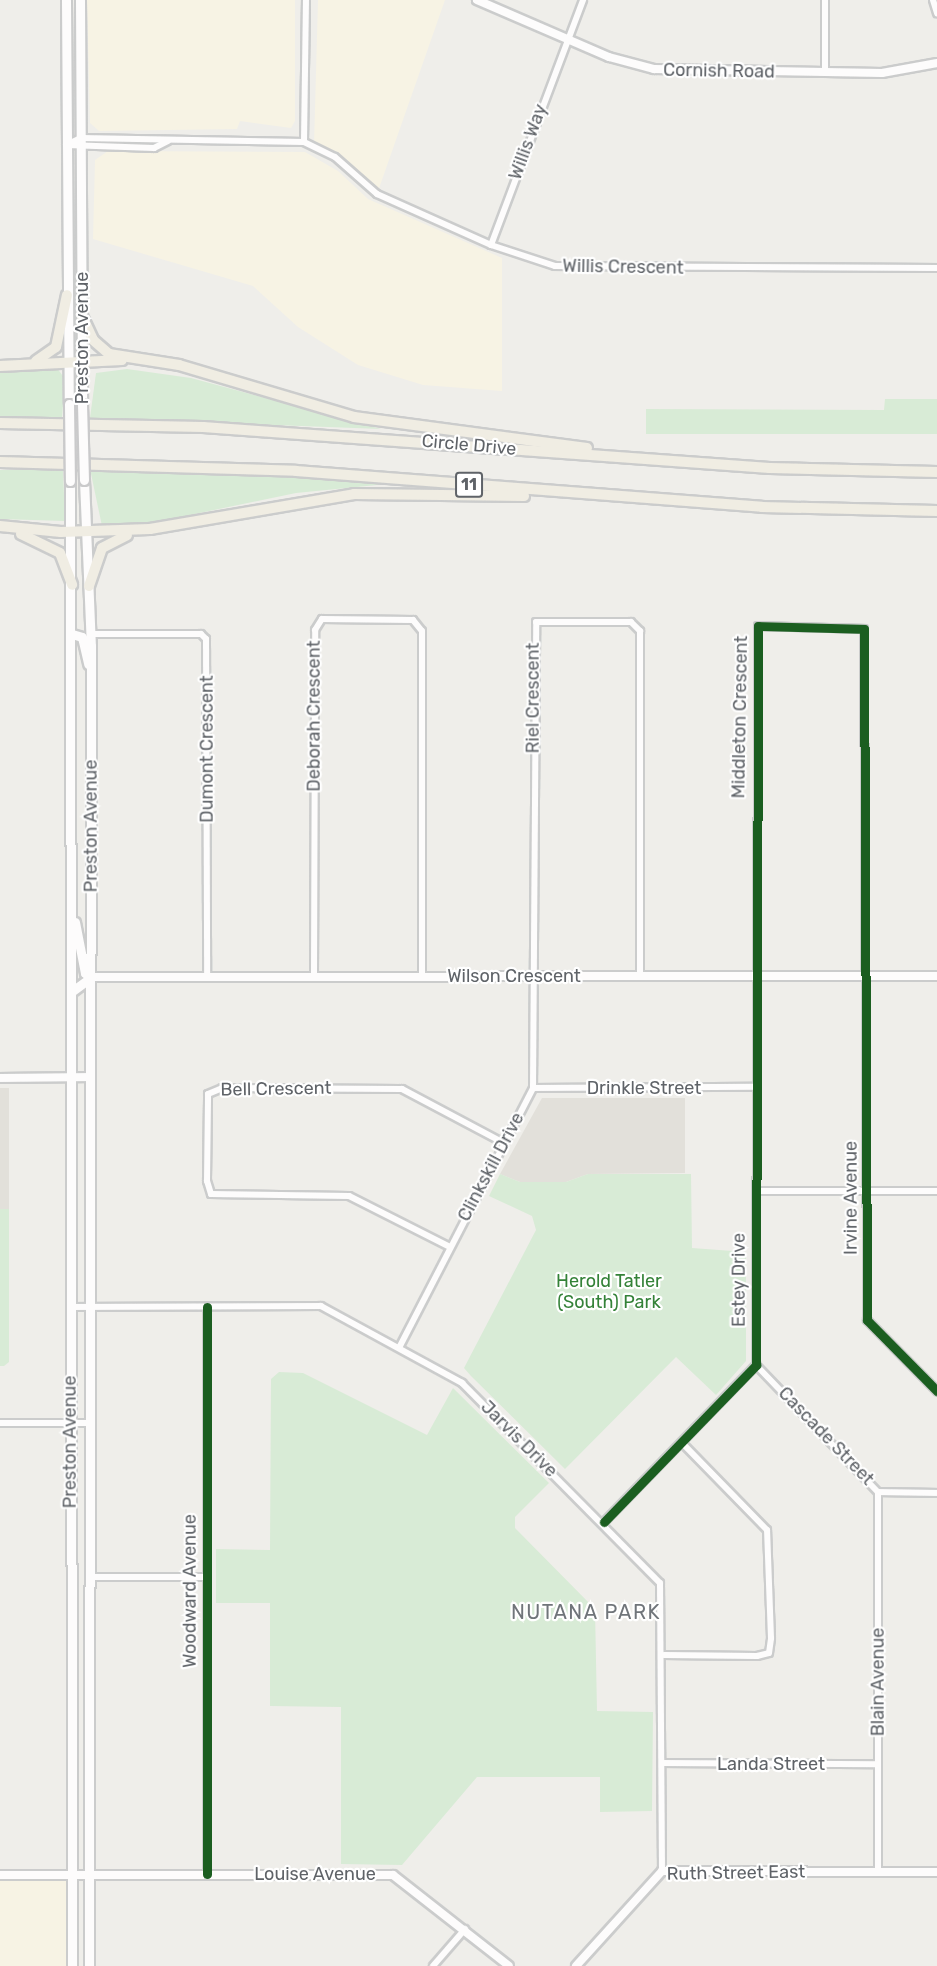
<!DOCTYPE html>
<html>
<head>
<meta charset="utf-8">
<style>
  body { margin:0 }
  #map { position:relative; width:937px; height:1966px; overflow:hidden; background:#efeeea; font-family:Rubik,sans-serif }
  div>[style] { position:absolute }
  .commercial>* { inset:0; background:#f7f3e4 }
  .education>* { inset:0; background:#e2e0da }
  .green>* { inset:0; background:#d8ebd6 }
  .roads { filter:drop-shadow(2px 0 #cbcccc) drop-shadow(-2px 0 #cbcccc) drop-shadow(0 2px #cbcccc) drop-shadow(0 -2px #cbcccc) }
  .minor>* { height:6px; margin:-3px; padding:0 3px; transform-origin:3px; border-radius:3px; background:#fdfcfc }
  .tertiary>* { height:8px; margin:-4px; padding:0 4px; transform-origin:4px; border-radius:4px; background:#fdfcfc }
  .secondary>* { height:9px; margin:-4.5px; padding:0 4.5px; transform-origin:4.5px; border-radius:4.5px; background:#fdfcfc }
  .motorway>* { height:10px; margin:-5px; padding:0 5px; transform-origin:5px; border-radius:5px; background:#f0ede3 }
  .bridges { filter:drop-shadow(2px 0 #cacacb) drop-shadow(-2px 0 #cacacb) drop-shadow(0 2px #cacacb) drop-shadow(0 -2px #cacacb) }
  .secondary-bridge>* { height:9px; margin:-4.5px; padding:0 4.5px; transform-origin:4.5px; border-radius:4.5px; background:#fdfcfc }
  .cycleway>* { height:9px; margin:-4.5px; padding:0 4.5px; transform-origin:4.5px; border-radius:4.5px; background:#1b5e20 }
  span { translate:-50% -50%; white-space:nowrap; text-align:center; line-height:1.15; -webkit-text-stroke:4.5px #fff; paint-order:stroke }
  .shield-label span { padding:2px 4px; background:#fff; border:2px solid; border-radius:4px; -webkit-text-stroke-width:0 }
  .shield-label { font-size:16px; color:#5f6368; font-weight:700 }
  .street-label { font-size:18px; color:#5f6368 }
  .park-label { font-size:18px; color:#348238 }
  .neighbourhood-label { font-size:20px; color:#70757a; letter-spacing:1.5px }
</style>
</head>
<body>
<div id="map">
  <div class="commercial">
    <div style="clip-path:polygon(87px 0,295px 0,295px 121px,291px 128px,240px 121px,237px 129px,99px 131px,90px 123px)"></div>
    <div style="clip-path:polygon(318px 0,445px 0,377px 194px,314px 145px)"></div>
    <div style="clip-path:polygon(108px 151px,305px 152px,338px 171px,368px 199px,502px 258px,502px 391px,423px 385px,358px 365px,298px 327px,253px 286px,93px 239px,95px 160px)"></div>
    <div style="clip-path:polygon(71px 1874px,72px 1966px,0 1966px,0 1875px)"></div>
  </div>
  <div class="education">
    <div style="clip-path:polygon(0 1088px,9px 1088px,9px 1209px,0 1209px)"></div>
    <div style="clip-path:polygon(542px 1098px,685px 1098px,685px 1173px,588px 1174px,566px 1182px,520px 1182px,500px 1174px)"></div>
  </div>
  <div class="green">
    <div style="clip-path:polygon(57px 368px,65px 379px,62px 418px,0 416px,0 373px)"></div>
    <div style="clip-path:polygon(127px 369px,191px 378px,381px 429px,90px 418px,96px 373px)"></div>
    <div style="clip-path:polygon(885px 399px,937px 399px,937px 434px,646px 434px,646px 409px,884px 410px)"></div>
    <div style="clip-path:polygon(63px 469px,65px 521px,0 519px,0 470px)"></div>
    <div style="clip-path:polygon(90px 469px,234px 474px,397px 483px,296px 493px,137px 526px,102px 526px)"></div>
    <div style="clip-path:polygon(500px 1174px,520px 1182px,566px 1182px,588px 1174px,691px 1174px,692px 1248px,746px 1252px,746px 1361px,716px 1395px,676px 1357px,565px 1469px,471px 1376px,464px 1368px,536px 1230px,532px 1216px,489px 1196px)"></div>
    <div style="clip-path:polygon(0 1209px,9px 1209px,9px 1362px,4px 1366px,0 1366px)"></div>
    <div style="clip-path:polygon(279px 1372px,303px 1373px,427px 1435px,453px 1388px,549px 1483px,515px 1517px,515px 1528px,595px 1609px,597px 1711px,653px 1712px,652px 1811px,600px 1812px,600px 1777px,477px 1777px,402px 1865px,341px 1864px,341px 1707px,270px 1706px,270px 1603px,216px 1603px,216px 1549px,270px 1550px,271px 1379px)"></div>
  </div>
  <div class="roads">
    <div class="minor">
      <div style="left:825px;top:0;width:72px;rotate:90deg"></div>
      <div style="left:933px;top:0;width:14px;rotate:73deg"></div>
      <div style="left:304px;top:142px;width:142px;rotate:-89.2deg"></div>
      <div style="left:66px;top:145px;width:17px;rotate:-25deg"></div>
      <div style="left:81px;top:138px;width:223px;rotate:1deg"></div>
      <div style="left:304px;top:142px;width:34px;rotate:26deg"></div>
      <div style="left:335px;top:157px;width:56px;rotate:41.4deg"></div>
      <div style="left:377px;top:194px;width:125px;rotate:24.1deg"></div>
      <div style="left:491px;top:245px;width:67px;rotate:18.2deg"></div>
      <div style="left:555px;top:266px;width:382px;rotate:0.3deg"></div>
      <div style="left:67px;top:145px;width:87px;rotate:2deg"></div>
      <div style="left:154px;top:148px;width:16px;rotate:-27deg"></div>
      <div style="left:491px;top:245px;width:262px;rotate:-69.4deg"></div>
      <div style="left:90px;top:634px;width:111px"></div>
      <div style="left:201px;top:634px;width:7px;rotate:45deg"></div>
      <div style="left:206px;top:639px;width:338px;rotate:89.8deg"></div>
      <div style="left:314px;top:976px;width:346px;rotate:-89.8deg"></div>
      <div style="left:315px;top:630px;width:13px;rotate:-58deg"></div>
      <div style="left:322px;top:619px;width:91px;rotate:0.6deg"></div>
      <div style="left:413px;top:620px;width:14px;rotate:51deg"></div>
      <div style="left:422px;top:631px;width:345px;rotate:90deg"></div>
      <div style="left:533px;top:1088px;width:222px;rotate:-0.3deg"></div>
      <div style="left:756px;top:1191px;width:181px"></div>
      <div style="left:450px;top:1247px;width:113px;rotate:-153.2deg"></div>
      <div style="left:349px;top:1196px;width:138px;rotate:-179.2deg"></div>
      <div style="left:211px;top:1194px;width:14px;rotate:-107deg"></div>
      <div style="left:207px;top:1181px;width:87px;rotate:-89.3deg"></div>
      <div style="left:208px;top:1094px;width:15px;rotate:-23deg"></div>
      <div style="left:222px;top:1088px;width:180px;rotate:0.3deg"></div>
      <div style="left:402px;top:1089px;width:115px;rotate:27.9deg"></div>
      <div style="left:71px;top:1307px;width:250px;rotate:-0.2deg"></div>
      <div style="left:321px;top:1306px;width:161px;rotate:28.6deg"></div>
      <div style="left:462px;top:1383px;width:281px;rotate:45.3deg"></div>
      <div style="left:660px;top:1583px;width:288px;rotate:89.6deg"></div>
      <div style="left:400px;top:1346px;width:290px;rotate:-62.7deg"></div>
      <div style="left:533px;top:1088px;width:466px;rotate:-89.6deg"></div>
      <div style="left:536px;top:622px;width:95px"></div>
      <div style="left:631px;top:622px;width:13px;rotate:45deg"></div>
      <div style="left:640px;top:631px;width:345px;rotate:90deg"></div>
      <div style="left:756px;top:1365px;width:176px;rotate:46.2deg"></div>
      <div style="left:878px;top:1492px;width:380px;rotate:90deg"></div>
      <div style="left:0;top:1423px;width:91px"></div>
      <div style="left:878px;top:1492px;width:59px;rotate:1deg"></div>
      <div style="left:604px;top:1522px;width:219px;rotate:-45.9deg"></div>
      <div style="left:756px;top:1365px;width:739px;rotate:-89.84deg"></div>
      <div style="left:758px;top:626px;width:106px;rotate:1.6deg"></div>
      <div style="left:864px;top:629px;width:691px;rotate:89.75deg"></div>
      <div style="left:867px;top:1320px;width:100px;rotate:45.4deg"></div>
      <div style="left:91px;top:1577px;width:116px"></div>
      <div style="left:664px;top:1655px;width:93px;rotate:0.6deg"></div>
      <div style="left:757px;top:1656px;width:12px;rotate:-14deg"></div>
      <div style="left:769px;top:1653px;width:15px;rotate:-82deg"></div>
      <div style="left:771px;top:1638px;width:108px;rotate:-92.1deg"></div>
      <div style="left:767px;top:1530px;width:122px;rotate:-134.3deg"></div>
      <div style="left:663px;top:1763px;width:215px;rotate:0.3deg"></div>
      <div style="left:207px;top:1874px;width:567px;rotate:-90deg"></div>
      <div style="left:433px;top:1966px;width:49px;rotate:-49.1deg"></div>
    </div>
    <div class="tertiary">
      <div style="left:477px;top:0;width:144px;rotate:23.4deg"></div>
      <div style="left:609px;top:57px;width:47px;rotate:14.9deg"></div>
      <div style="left:654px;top:69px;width:228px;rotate:1deg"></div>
      <div style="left:882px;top:73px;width:56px;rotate:-10.3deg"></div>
      <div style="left:92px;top:977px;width:845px;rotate:-0.07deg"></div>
      <div style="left:0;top:1078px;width:91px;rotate:-0.6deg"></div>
      <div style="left:0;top:1875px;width:393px"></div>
      <div style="left:393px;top:1875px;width:147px;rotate:38.1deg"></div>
      <div style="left:576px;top:1966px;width:128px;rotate:-47.8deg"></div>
      <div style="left:662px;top:1871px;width:275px;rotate:0.2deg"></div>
    </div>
    <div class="secondary">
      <div style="left:66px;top:0;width:404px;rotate:89.6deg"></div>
      <div style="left:80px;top:0;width:404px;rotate:89.7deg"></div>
      <div style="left:84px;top:480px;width:166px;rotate:87.6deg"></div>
      <div style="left:91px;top:646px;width:1320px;rotate:90.09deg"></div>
      <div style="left:70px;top:481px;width:1485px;rotate:89.92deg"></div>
      <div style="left:72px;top:634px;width:10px;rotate:17deg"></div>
      <div style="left:82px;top:637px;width:28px;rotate:77deg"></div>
      <div style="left:75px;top:922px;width:52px;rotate:78.9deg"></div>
      <div style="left:85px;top:973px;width:8px;rotate:30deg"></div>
      <div style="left:71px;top:992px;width:26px;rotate:-36deg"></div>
    </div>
    <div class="motorway">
      <div style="left:82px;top:316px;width:26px;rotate:65deg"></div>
      <div style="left:93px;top:340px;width:21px;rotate:41deg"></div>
      <div style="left:109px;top:354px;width:71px;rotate:8.9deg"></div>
      <div style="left:179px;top:365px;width:183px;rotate:16.5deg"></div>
      <div style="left:354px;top:417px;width:235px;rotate:7.6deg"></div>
      <div style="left:36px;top:361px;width:24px;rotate:-35deg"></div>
      <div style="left:56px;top:347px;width:53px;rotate:-78.1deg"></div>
      <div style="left:0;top:366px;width:122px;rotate:-2.8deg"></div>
      <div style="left:0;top:423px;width:203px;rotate:1.1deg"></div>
      <div style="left:203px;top:427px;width:568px;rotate:4.14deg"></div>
      <div style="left:770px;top:468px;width:167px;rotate:1.4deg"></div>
      <div style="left:0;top:462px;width:296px;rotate:1.7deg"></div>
      <div style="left:296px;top:471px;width:467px;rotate:4.4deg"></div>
      <div style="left:762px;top:507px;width:175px;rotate:1.3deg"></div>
      <div style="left:0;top:526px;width:61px;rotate:5.6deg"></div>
      <div style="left:61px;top:532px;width:89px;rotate:-1.9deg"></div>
      <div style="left:150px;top:529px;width:207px;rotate:-9.7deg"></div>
      <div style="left:354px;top:494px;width:170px;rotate:0.7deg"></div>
      <div style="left:21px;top:534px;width:43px;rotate:26deg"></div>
      <div style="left:60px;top:553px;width:34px;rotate:69deg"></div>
      <div style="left:89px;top:586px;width:40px;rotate:-71.1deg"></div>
      <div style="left:102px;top:548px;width:28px;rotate:-27deg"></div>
    </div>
  </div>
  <div class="bridges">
    <div class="secondary-bridge">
      <div style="left:69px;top:404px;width:77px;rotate:89.3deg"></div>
      <div style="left:82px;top:404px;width:76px;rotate:88.5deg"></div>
    </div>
  </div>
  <div class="cycleway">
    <div style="left:604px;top:1522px;width:219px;rotate:-45.9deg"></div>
    <div style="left:756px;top:1365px;width:739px;rotate:-89.84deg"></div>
    <div style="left:758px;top:626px;width:106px;rotate:1.6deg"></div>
    <div style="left:864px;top:629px;width:691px;rotate:89.75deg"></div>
    <div style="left:867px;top:1320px;width:100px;rotate:45.4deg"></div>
    <div style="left:207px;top:1874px;width:567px;rotate:-90deg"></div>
  </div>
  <div class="shield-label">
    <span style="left:469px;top:485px">11</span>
  </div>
  <div class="street-label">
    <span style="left:719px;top:71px;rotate:1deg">Cornish Road</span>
    <span style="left:528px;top:142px;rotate:-70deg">Willis Way</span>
    <span style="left:623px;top:267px;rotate:1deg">Willis Crescent</span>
    <span style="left:82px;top:338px;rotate:-90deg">Preston Avenue</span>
    <span style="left:469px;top:445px;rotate:5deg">Circle Drive</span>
    <span style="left:533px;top:698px;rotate:-90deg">Riel Crescent</span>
    <span style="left:314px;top:716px;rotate:-90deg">Deborah Crescent</span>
    <span style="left:740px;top:717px;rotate:-89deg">Middleton Crescent</span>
    <span style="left:207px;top:749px;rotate:-90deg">Dumont Crescent</span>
    <span style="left:91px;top:826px;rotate:-90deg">Preston Avenue</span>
    <span style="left:514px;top:976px">Wilson Crescent</span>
    <span style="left:644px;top:1088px">Drinkle Street</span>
    <span style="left:276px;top:1089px;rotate:-1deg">Bell Crescent</span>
    <span style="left:491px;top:1167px;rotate:-62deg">Clinkskill Drive</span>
    <span style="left:851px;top:1198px;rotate:-90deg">Irvine Avenue</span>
    <span style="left:739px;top:1280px;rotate:-90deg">Estey Drive</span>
    <span style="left:826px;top:1436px;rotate:46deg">Cascade Street</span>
    <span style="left:519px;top:1439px;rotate:45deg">Jarvis Drive</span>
    <span style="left:70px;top:1442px;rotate:-90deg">Preston Avenue</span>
    <span style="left:190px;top:1591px;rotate:-90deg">Woodward Avenue</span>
    <span style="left:878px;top:1682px;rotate:-90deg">Blain Avenue</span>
    <span style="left:771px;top:1764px">Landa Street</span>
    <span style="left:736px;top:1873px;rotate:-1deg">Ruth Street East</span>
    <span style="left:315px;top:1874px">Louise Avenue</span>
  </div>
  <div class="park-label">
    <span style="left:609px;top:1292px">Herold Tatler<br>(South) Park</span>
  </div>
  <div class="neighbourhood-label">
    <span style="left:586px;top:1612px">NUTANA PARK</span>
  </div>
</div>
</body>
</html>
